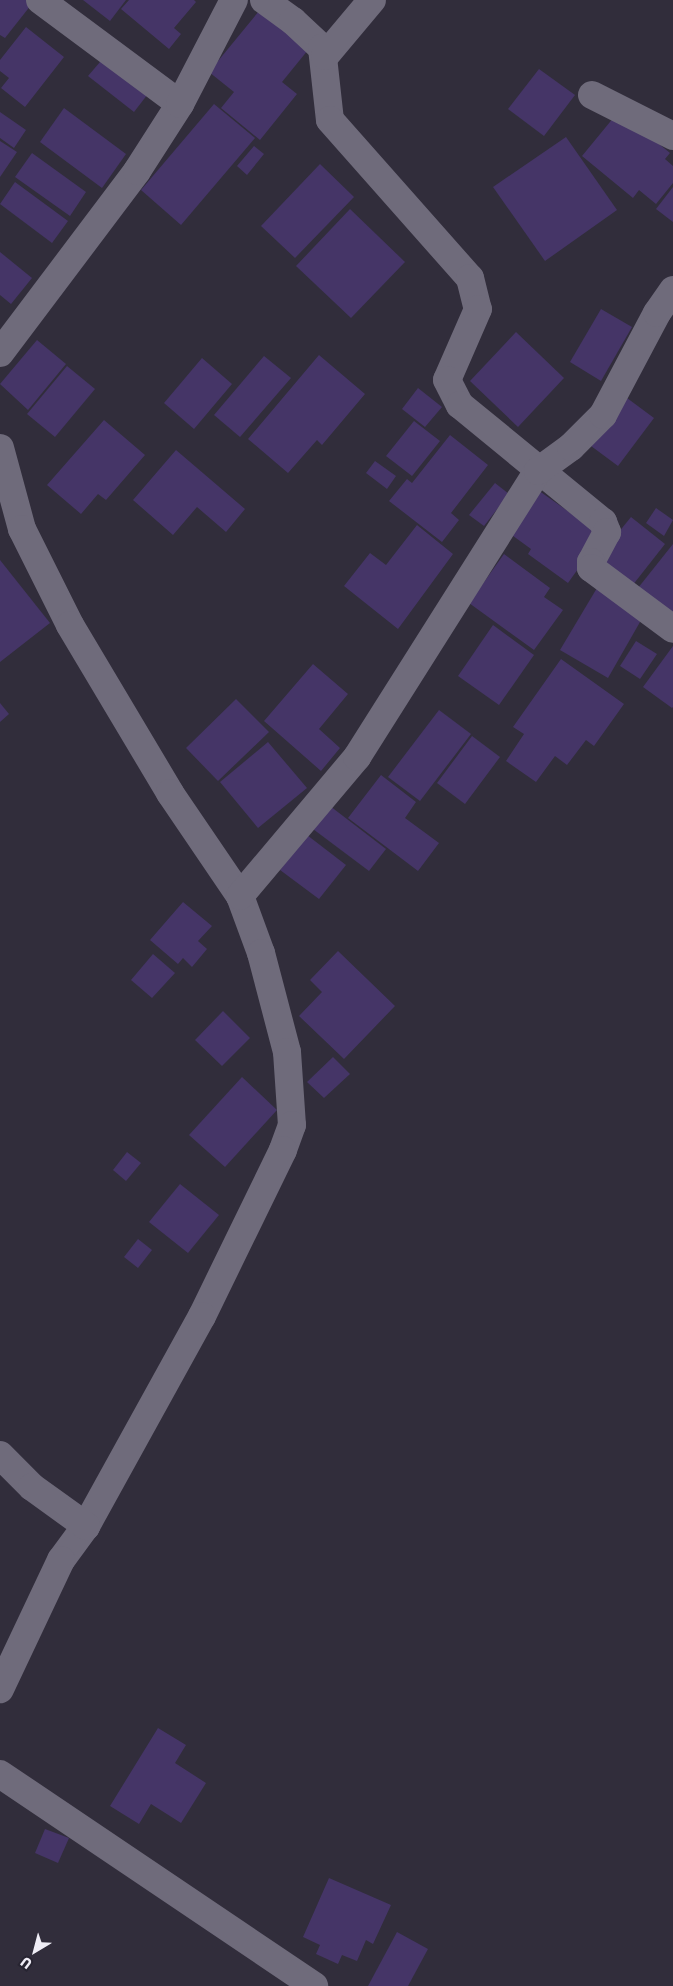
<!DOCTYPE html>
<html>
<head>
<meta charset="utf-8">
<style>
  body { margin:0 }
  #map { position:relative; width:673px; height:1986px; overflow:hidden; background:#312d3b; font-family:Jost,sans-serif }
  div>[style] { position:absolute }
  .building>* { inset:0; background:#453567 }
  .minor>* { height:28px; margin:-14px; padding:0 14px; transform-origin:14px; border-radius:14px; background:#6f6b7b }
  span { translate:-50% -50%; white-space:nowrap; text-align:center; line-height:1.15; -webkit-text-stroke:5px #272431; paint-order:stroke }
  .north { position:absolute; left:10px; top:1926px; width:50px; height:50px; -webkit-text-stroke:4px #272431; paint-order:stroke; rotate:217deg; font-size:14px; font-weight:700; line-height:20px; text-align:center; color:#efedf6 }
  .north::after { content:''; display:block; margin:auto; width:18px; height:22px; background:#efedf6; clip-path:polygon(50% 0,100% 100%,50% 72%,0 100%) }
</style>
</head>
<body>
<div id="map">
  <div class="building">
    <div style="clip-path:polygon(0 0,35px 0,5px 38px,0 35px)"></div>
    <div style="clip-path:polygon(83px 0,126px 0,110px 21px)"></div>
    <div style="clip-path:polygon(129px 0,194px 0,196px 2px,174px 28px,181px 34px,169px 49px,121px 9px)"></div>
    <div style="clip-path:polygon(259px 11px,308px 50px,282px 82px,297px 94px,260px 140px,221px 108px,234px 92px,209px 72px)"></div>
    <div style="clip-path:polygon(26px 27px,64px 57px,25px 107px,1px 88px,9px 78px,0 71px,0 60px)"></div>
    <div style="clip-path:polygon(106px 55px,151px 90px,134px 112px,88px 76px)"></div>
    <div style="clip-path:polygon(539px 69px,575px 95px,544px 136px,508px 109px)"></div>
    <div style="clip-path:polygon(214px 104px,255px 138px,181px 225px,141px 190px)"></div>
    <div style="clip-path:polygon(64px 108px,126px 154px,102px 188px,40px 142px)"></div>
    <div style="clip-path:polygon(619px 111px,670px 153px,665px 159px,673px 166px,673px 183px,656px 204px,639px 190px,633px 198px,582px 156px)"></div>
    <div style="clip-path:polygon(0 112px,26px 130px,14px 148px,0 138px)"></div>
    <div style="clip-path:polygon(566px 137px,617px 210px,545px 261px,493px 187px)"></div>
    <div style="clip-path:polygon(0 141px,17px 152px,0 177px)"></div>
    <div style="clip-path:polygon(254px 146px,264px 154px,247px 175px,237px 166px)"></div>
    <div style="clip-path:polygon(32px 153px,86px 192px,70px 216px,15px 177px)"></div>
    <div style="clip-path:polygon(320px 164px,354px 197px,295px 258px,261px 226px)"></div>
    <div style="clip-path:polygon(15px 182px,68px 221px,52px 243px,0 204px)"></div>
    <div style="clip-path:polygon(673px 187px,673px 222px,656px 209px)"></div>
    <div style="clip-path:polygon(350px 209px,405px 262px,351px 318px,296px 266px)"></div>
    <div style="clip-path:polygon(0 252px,32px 278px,11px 304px,0 295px)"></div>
    <div style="clip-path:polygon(601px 309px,632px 327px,601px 381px,570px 362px)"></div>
    <div style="clip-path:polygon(516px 332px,564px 378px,518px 427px,470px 381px)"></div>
    <div style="clip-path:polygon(37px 340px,66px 364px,28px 410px,0 384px)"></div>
    <div style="clip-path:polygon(319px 355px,365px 394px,322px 445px,317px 440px,288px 473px,248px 439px)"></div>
    <div style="clip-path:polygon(264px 356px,291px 378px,240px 437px,214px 415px)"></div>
    <div style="clip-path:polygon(202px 358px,232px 384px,194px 429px,164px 403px)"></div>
    <div style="clip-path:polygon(67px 366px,95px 389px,55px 437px,27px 414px)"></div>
    <div style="clip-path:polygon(418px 388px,442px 407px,425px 427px,402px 409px)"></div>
    <div style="clip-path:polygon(627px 398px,654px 418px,618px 466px,591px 446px)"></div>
    <div style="clip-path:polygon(104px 420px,145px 455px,106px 500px,98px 494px,81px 514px,47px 485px)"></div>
    <div style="clip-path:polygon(414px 421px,440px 441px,412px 476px,386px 456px)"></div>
    <div style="clip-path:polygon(450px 435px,488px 465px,451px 513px,459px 520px,442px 542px,389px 501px,407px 479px,412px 483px)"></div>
    <div style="clip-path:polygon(176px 450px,245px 509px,226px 532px,197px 507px,173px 535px,133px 500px)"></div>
    <div style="clip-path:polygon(375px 461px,396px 476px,387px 489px,366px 473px)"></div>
    <div style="clip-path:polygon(495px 483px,509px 494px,484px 526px,469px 515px)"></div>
    <div style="clip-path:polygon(535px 488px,602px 535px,568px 583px,528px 554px,531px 549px,505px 530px)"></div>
    <div style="clip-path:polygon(656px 508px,673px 520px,664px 536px,646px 523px)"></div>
    <div style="clip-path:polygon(631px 517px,665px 544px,632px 586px,597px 559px)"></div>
    <div style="clip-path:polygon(417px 525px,453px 554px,398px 629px,344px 586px,370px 553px,386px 565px)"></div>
    <div style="clip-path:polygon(673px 544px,673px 615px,634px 593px)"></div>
    <div style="clip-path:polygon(504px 554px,550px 588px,544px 597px,563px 610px,534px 650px,469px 603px)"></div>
    <div style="clip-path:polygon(0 560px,50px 623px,0 662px)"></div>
    <div style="clip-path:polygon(597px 588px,644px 615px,608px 678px,560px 650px)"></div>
    <div style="clip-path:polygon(493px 625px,534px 655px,499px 705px,458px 676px)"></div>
    <div style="clip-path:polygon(636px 641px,657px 654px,640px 679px,620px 666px)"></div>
    <div style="clip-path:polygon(673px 646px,673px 707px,672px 708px,643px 687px)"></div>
    <div style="clip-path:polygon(561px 659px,624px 704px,594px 746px,586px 740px,567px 765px,555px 756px,536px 782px,506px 761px,524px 734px,513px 727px)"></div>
    <div style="clip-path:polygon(313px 664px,348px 694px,319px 729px,340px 748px,321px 771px,264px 721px)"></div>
    <div style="clip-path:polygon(236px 699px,269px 732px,218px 781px,186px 748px)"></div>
    <div style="clip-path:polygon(0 703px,9px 714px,0 722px)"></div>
    <div style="clip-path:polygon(439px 710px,471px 734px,420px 801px,388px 777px)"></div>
    <div style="clip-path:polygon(472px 736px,500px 757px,465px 804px,437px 783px)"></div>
    <div style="clip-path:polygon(268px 742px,307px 788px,258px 828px,220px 782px)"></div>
    <div style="clip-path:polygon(381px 775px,416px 802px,405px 818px,439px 843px,418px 871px,348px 818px)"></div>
    <div style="clip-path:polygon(330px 806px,386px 849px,369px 871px,313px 829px)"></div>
    <div style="clip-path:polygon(307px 835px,346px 865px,319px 899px,280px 870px)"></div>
    <div style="clip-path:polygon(183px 902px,212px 926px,198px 941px,207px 949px,192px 967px,183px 958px,178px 964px,150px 940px)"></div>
    <div style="clip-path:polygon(338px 951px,395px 1006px,344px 1059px,299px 1016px,322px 992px,310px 980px)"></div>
    <div style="clip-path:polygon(153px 954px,175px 973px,152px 998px,131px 980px)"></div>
    <div style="clip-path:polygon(223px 1011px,250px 1038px,222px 1066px,195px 1040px)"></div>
    <div style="clip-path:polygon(333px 1057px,350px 1074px,324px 1098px,307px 1082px)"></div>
    <div style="clip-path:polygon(242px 1077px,277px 1110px,225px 1167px,189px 1135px)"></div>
    <div style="clip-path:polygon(127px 1152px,141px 1163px,126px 1181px,113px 1170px)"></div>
    <div style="clip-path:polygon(180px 1184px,219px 1215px,188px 1253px,149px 1222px)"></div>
    <div style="clip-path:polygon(138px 1239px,152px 1250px,138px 1268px,124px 1257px)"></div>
    <div style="clip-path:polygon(158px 1728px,186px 1745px,175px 1763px,206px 1783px,181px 1823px,151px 1804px,139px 1824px,110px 1806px)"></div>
    <div style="clip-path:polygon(45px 1829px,69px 1838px,58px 1863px,35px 1853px)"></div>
    <div style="clip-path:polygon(329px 1878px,391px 1905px,373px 1944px,366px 1940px,357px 1961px,342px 1955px,338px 1964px,316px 1954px,320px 1945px,303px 1937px)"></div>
    <div style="clip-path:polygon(397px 1932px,428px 1949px,408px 1986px,368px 1986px)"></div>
  </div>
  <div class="minor">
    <div style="left:40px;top:0;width:174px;rotate:36.6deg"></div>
    <div style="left:264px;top:0;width:36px;rotate:36deg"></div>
    <div style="left:293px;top:21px;width:40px;rotate:43deg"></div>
    <div style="left:322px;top:48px;width:72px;rotate:83.7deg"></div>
    <div style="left:330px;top:120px;width:211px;rotate:48.5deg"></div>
    <div style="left:470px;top:278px;width:32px;rotate:76deg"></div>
    <div style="left:478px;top:309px;width:77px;rotate:113.6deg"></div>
    <div style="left:447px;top:380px;width:28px;rotate:63deg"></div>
    <div style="left:460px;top:405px;width:185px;rotate:39.3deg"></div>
    <div style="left:603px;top:522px;width:11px;rotate:68deg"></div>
    <div style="left:607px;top:532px;width:34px;rotate:118deg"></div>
    <div style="left:591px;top:562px;width:6px;rotate:90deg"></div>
    <div style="left:591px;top:568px;width:102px;rotate:36.6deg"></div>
    <div style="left:325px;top:56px;width:73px;rotate:-50deg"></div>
    <div style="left:592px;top:95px;width:91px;rotate:26.8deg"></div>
    <div style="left:0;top:353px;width:228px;rotate:-53deg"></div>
    <div style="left:137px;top:171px;width:80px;rotate:-57.3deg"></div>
    <div style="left:180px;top:104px;width:117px;rotate:-62.6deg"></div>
    <div style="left:0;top:448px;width:84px;rotate:74.8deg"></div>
    <div style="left:22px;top:529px;width:107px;rotate:63.4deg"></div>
    <div style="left:70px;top:625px;width:196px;rotate:59.2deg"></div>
    <div style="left:170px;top:793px;width:125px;rotate:55.8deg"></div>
    <div style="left:240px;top:896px;width:61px;rotate:69.8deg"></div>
    <div style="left:261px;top:953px;width:102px;rotate:75.3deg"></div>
    <div style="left:287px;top:1052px;width:73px;rotate:86.1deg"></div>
    <div style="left:292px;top:1125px;width:27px;rotate:110deg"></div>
    <div style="left:283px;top:1150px;width:185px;rotate:116deg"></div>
    <div style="left:202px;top:1316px;width:240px;rotate:118.9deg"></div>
    <div style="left:86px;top:1526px;width:42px;rotate:126.3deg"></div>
    <div style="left:61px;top:1560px;width:143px;rotate:115.3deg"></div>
    <div style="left:240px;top:896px;width:182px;rotate:-49.9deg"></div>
    <div style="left:357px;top:757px;width:338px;rotate:-57.7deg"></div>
    <div style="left:538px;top:471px;width:41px;rotate:-36deg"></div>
    <div style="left:571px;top:447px;width:45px;rotate:-45deg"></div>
    <div style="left:603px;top:415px;width:115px;rotate:-62.1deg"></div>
    <div style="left:657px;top:313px;width:28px;rotate:-55deg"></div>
    <div style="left:0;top:1455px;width:45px;rotate:45deg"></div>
    <div style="left:32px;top:1487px;width:67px;rotate:35.8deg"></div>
    <div style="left:0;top:1774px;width:379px;rotate:34deg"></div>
  </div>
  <div class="north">U</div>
</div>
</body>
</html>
